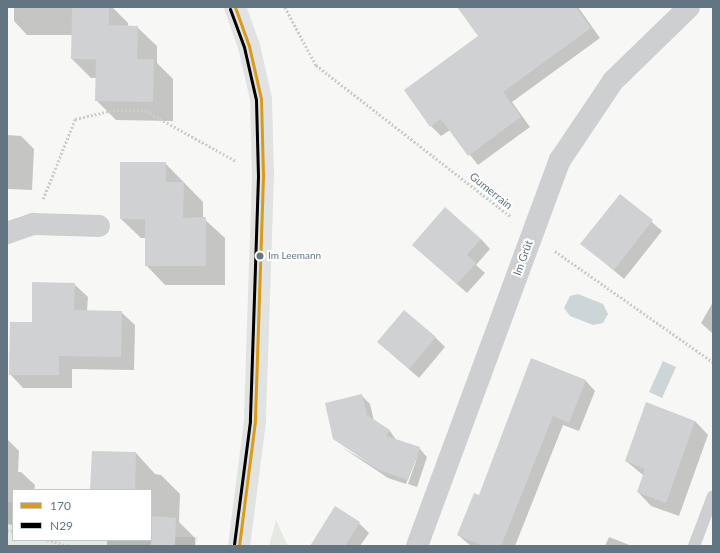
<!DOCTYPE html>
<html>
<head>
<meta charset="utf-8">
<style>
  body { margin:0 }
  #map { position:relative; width:720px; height:553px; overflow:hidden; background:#f7f7f6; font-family:Lato,sans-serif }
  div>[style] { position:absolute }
  .green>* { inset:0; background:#e6e9e3 }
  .water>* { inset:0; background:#ccd5d7 }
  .shadow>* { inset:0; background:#0003 }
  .building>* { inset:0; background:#cfd1d2 }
  .path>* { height:2.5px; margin-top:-1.25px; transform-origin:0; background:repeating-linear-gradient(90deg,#cbcccc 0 2px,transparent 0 4px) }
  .lane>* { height:12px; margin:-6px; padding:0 6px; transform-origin:6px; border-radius:6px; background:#cdcfd0 }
  .street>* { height:22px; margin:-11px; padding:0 11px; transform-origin:11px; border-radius:11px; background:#cdcfd0 }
  .secondary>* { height:22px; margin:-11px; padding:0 11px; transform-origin:11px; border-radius:11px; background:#e1e2e2 }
  .bus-1>* { height:3px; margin:-1.5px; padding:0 1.5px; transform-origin:1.5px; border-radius:1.5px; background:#d99c1a }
  .bus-2>* { height:3px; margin:-1.5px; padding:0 1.5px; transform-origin:1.5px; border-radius:1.5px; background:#000 }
  .dots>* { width:11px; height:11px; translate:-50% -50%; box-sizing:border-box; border:2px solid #fff; border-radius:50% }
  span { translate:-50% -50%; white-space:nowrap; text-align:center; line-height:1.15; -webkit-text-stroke:4px #fff; paint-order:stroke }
  .bus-label { font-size:10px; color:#627582 }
  .left { translate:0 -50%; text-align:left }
  .street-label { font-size:11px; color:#627582 }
  .frame { position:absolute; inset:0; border:8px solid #627582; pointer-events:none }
  .legend { position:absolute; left:12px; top:489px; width:140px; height:52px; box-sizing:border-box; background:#fff; border:1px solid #c0c8cd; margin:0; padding:5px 7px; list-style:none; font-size:12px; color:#627582 }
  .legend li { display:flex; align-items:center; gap:8px; height:20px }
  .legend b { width:20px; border:1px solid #c0c8cd }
</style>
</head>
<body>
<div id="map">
  <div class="green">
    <div style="clip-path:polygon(7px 502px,13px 502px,13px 540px,151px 540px,151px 537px,198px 537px,195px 546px,7px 546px)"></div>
    <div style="clip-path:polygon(276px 520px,288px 546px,269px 546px)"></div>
  </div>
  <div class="water">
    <div style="clip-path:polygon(578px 294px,603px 304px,608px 314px,603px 323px,593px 325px,570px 316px,564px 308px,570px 296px)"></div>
    <div style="clip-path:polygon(663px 361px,676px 367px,662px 398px,649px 392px)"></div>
  </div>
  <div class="shadow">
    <div style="clip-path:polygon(14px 7px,112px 7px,128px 23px,128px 27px,137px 27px,157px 46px,157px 63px,173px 79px,173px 121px,116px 120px,96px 100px,97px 78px,91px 78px,72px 59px,72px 35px,27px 35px,14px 21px)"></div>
    <div style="clip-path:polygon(459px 7px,578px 7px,600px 38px,512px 102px,530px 127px,478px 165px,450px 130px,441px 136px,431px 126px,405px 91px,480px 36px)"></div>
    <div style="clip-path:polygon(712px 98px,713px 98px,713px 122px)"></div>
    <div style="clip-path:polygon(7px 135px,21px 136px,34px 149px,32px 190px,7px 189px)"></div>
    <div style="clip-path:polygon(165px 163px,203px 202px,203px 218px,225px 238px,225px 285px,165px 285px,146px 265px,146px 238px,141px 238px,121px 219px)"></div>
    <div style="clip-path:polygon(621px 195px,662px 231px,624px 279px,582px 244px)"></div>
    <div style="clip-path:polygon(481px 239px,490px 249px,476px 265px,485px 273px,467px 293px,423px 254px)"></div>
    <div style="clip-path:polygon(74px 284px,88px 297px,87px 311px,121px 312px,135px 325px,134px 370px,72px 369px,72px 388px,23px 388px,10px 374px,33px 323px)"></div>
    <div style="clip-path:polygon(713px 302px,713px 334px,701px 323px)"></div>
    <div style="clip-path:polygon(435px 337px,445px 347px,419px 378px,378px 342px)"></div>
    <div style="clip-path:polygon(532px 359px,586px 381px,595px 391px,579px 431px,563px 425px,515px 546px,471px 546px,458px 535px,480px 496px)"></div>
    <div style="clip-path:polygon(361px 395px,370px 404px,374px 421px,390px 431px,397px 441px,419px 448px,427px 457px,417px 487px,408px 484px,419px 452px,406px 484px,388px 478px,340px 446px,384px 472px,334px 439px)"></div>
    <div style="clip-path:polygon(695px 421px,708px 435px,679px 516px,651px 506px,638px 492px,644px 476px,626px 461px)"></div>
    <div style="clip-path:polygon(7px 439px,19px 451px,18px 472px,21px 472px,35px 485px,34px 490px,13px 490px,13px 525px,7px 524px)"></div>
    <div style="clip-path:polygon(136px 453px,155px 474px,161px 475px,180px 494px,179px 522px,195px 538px,195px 546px,107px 545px,107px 540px,151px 540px,151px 490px,91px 490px)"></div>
    <div style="clip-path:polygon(359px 523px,369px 533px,360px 546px,311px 546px)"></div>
    <div style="clip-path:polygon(609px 537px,632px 546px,605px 546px)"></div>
  </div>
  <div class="building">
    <div style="clip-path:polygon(72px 7px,109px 7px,109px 25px,138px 26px,137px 59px,154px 59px,153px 102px,95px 101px,96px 59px,71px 59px)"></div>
    <div style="clip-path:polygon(457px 7px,576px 7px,591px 28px,503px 92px,521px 117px,468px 156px,441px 119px,430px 127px,404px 90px,478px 36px)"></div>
    <div style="clip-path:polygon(120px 162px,166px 162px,166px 182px,184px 182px,183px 218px,206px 217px,206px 266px,145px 266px,145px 219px,120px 219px)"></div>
    <div style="clip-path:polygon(620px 194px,653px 220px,614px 270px,580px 244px)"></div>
    <div style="clip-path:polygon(445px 207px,481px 239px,467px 255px,476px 263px,457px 284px,412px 245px)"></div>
    <div style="clip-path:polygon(32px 282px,75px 283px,74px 310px,122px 311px,121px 357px,59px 356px,59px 375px,9px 375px,10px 322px,32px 322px)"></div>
    <div style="clip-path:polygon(404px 310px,436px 337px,409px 369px,377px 342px)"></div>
    <div style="clip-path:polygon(531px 358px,586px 380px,569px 423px,553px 416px,501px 546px,483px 546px,457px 535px,474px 493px,479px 495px)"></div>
    <div style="clip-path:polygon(362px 394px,367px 415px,390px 430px,386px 436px,420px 447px,408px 480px,379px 470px,333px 439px,325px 403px)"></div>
    <div style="clip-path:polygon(646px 402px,695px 421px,666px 503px,637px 492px,645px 469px,625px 461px)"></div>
    <div style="clip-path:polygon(92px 451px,136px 452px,135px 490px,90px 490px)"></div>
    <div style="clip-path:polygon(335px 506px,360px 522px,345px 546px,310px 546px)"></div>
    <div style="clip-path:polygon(151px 516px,176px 518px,175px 546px,151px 546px)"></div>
  </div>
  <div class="path">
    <div style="left:285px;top:7px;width:66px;rotate:61.9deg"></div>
    <div style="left:316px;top:65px;width:247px;rotate:37.9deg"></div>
    <div style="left:43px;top:199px;width:86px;rotate:-68.2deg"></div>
    <div style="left:75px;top:119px;width:35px;rotate:-13deg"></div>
    <div style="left:109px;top:111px;width:37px"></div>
    <div style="left:146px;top:111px;width:103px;rotate:29.1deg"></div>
    <div style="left:555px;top:251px;width:193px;rotate:35.1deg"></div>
    <div style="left:7px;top:530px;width:6px;rotate:9deg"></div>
    <div style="left:47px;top:540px;width:24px;rotate:15deg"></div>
  </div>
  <div class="lane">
    <div style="left:694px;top:546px;width:53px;rotate:-69.2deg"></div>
  </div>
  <div class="street">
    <div style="left:7px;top:233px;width:28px;rotate:-19deg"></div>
    <div style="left:33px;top:224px;width:66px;rotate:1.7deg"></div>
    <div style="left:417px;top:546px;width:412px;rotate:-69.7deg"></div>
    <div style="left:560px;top:160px;width:95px;rotate:-56.1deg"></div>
    <div style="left:613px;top:81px;width:106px;rotate:-44.2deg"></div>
  </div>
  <div class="secondary">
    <div style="left:235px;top:7px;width:41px;rotate:70.3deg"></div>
    <div style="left:249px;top:46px;width:54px;rotate:77.2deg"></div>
    <div style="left:261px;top:99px;width:77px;rotate:88.5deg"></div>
    <div style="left:263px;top:176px;width:245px;rotate:91.9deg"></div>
    <div style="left:255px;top:421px;width:126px;rotate:97.3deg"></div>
  </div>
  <div class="bus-1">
    <div style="left:235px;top:7px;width:41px;rotate:70.3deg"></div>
    <div style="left:249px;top:46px;width:54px;rotate:77.2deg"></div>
    <div style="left:261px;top:99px;width:77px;rotate:88.5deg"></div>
    <div style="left:263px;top:176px;width:245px;rotate:91.9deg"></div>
    <div style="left:255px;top:421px;width:126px;rotate:97.3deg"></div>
  </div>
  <div class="bus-2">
    <div style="left:230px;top:9px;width:40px;rotate:69.8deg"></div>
    <div style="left:244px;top:47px;width:54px;rotate:77.2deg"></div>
    <div style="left:256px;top:100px;width:76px;rotate:88.5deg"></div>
    <div style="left:258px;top:176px;width:245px;rotate:91.9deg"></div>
    <div style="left:250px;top:421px;width:125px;rotate:97.4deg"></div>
  </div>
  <div class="dots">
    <div style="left:260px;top:256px;background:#627582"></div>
  </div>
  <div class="bus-label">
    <span class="left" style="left:268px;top:256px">Im Leemann</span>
  </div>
  <div class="street-label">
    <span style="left:491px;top:191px;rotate:39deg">Gumerrain</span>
    <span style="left:523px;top:258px;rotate:-70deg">Im Grüt</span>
  </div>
  <div class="frame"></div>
  <ul class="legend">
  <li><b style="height:5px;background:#d99c1a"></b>170</li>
  <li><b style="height:5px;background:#000"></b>N29</li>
  </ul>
</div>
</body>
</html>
